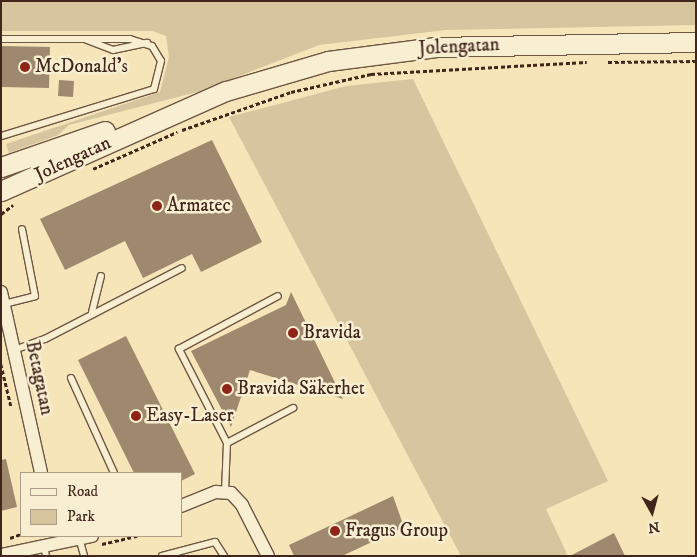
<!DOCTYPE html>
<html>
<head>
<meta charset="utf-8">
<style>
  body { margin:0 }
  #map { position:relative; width:697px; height:557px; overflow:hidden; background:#f5e5b9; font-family:"IM FELL DW Pica",serif }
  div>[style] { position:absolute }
  .green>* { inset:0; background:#d6c59e }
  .building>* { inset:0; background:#9e896e }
  .path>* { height:2.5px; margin-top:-1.25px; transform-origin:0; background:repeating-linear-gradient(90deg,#40261c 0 4px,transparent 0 6.5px) }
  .roads { filter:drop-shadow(1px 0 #6d5643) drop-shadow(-1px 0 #6d5643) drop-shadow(0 1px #6d5643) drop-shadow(0 -1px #6d5643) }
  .lane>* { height:6px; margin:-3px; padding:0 3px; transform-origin:3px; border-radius:3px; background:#f8eed2 }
  .street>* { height:12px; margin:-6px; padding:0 6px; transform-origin:6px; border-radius:6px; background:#f8eed2 }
  .secondary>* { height:19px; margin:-9.5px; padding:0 9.5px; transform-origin:9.5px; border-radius:9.5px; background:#f8eed2 }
  .dots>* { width:14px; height:14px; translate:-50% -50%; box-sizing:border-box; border:2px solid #f8eed2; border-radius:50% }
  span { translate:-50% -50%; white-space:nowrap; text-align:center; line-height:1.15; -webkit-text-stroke:5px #f8eed2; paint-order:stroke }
  .street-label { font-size:19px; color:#40261c }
  .poi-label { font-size:19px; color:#40261c }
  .left { translate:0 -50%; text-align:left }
  .frame { position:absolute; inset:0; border:2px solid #40261c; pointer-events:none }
  .legend { position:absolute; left:20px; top:472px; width:162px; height:65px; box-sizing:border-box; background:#f8eed2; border:1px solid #ae9e89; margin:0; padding:6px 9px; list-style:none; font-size:15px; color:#40261c }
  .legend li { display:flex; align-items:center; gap:10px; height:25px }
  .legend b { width:25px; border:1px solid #ae9e89 }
  .north { position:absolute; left:627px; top:487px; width:50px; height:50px; -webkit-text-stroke:4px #f8eed2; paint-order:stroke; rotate:173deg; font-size:14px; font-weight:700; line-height:20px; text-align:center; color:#40261c }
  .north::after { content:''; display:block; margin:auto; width:18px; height:22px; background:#40261c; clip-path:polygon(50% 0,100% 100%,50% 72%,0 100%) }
</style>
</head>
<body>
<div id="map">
  <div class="green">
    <div style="clip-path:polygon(1px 1px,696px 1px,696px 25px,446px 30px,319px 45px,201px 91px,69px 125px,58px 135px,9px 153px,6px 144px,160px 92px,169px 57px,166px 36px,152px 31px,1px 31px)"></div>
    <div style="clip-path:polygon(413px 79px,608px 481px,546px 509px,567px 554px,564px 556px,461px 556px,229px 117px,346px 86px)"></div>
  </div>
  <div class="building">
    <div style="clip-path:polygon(1px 46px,50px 47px,49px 88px,1px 87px)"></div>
    <div style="clip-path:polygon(59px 80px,74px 81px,73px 97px,58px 96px)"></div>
    <div style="clip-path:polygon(212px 140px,262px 242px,201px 272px,192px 254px,143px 278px,125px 241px,65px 270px,40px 219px)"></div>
    <div style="clip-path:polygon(291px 292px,343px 399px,250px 370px,231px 427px,191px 351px,286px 305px)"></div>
    <div style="clip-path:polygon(126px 336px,195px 474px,181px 481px,181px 473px,134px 473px,78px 360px)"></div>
    <div style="clip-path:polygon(6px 459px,17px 507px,1px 511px,1px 460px)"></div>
    <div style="clip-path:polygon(393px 496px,404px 527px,342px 556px,294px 556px,289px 545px)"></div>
    <div style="clip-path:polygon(614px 533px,625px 556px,570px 556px)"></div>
  </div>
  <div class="path">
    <div style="left:608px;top:62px;width:88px;rotate:-0.7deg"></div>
    <div style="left:182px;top:130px;width:115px;rotate:-19.2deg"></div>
    <div style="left:291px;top:92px;width:82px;rotate:-12.7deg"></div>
    <div style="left:371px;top:74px;width:216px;rotate:-3.2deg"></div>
    <div style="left:93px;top:169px;width:92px;rotate:-23.8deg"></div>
    <div style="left:1px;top:214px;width:15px;rotate:-37deg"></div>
    <div style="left:1px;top:364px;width:43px;rotate:76.6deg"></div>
    <div style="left:10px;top:538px;width:12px;rotate:-20deg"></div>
    <div style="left:102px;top:544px;width:36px;rotate:-13deg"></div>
  </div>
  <div class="roads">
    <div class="lane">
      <div style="left:1px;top:39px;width:129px"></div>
      <div style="left:130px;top:39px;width:23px;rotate:18deg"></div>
      <div style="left:152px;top:46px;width:17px;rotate:59deg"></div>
      <div style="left:161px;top:61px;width:29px;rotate:104deg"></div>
      <div style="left:154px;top:89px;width:160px;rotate:162.9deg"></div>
      <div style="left:87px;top:40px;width:28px;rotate:21deg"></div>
      <div style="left:113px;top:50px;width:35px;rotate:-12deg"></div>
      <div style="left:4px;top:304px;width:32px;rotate:-14deg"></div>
      <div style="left:35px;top:296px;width:68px;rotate:-101deg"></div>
      <div style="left:92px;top:312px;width:37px;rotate:-76deg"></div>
      <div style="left:14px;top:350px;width:33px;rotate:-20deg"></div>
      <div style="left:45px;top:339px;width:154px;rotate:-27.4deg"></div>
      <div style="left:71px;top:378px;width:104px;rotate:65.6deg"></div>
      <div style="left:227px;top:443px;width:75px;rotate:-27.9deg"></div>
      <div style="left:225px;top:492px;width:49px;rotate:-87.7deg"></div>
      <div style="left:227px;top:443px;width:106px;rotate:-117.1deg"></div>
      <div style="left:179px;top:349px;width:112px;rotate:-28.2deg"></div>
      <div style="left:79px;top:538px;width:19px;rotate:74deg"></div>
      <div style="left:44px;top:545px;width:11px;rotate:80deg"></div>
      <div style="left:162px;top:556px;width:55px;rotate:-14.8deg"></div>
      <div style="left:215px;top:542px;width:17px;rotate:57deg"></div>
    </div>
    <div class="street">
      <div style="left:1px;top:292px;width:185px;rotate:77.5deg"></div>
      <div style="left:181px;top:506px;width:38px;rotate:-22deg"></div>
      <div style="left:216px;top:492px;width:15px;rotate:4deg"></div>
      <div style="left:231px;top:493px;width:16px;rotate:47deg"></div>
      <div style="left:242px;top:505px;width:57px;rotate:63deg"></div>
      <div style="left:1px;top:555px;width:93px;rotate:-11.8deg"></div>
    </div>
    <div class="secondary">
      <div style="left:1px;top:167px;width:110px;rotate:-19.1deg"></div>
      <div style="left:1px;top:191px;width:246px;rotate:-24deg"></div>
      <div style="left:226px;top:91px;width:106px;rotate:-16.4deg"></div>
      <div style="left:328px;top:61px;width:109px;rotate:-7.4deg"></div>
      <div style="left:436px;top:47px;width:260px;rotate:-1.1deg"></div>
    </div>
  </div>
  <div class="dots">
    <div style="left:25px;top:67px;background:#8f2418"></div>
    <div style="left:157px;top:206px;background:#8f2418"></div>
    <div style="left:293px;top:333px;background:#8f2418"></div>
    <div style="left:227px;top:389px;background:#8f2418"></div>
    <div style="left:136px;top:416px;background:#8f2418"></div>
    <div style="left:335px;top:531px;background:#8f2418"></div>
  </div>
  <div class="street-label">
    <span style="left:459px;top:47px;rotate:-3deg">Jolengatan</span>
    <span style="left:73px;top:159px;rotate:-25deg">Jolengatan</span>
    <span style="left:39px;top:378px;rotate:78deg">Betagatan</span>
  </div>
  <div class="poi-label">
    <span class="left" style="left:35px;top:67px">McDonald's</span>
    <span class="left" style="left:167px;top:206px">Armatec</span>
    <span class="left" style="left:303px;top:333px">Bravida</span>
    <span class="left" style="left:237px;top:389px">Bravida Säkerhet</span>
    <span class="left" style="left:146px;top:416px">Easy-Laser</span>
    <span class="left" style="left:345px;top:531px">Fragus Group</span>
  </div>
  <div class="frame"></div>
  <ul class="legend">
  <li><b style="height:6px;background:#f8eed2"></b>Road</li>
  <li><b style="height:14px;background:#d6c59e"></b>Park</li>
  </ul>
  <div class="north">N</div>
</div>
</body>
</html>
